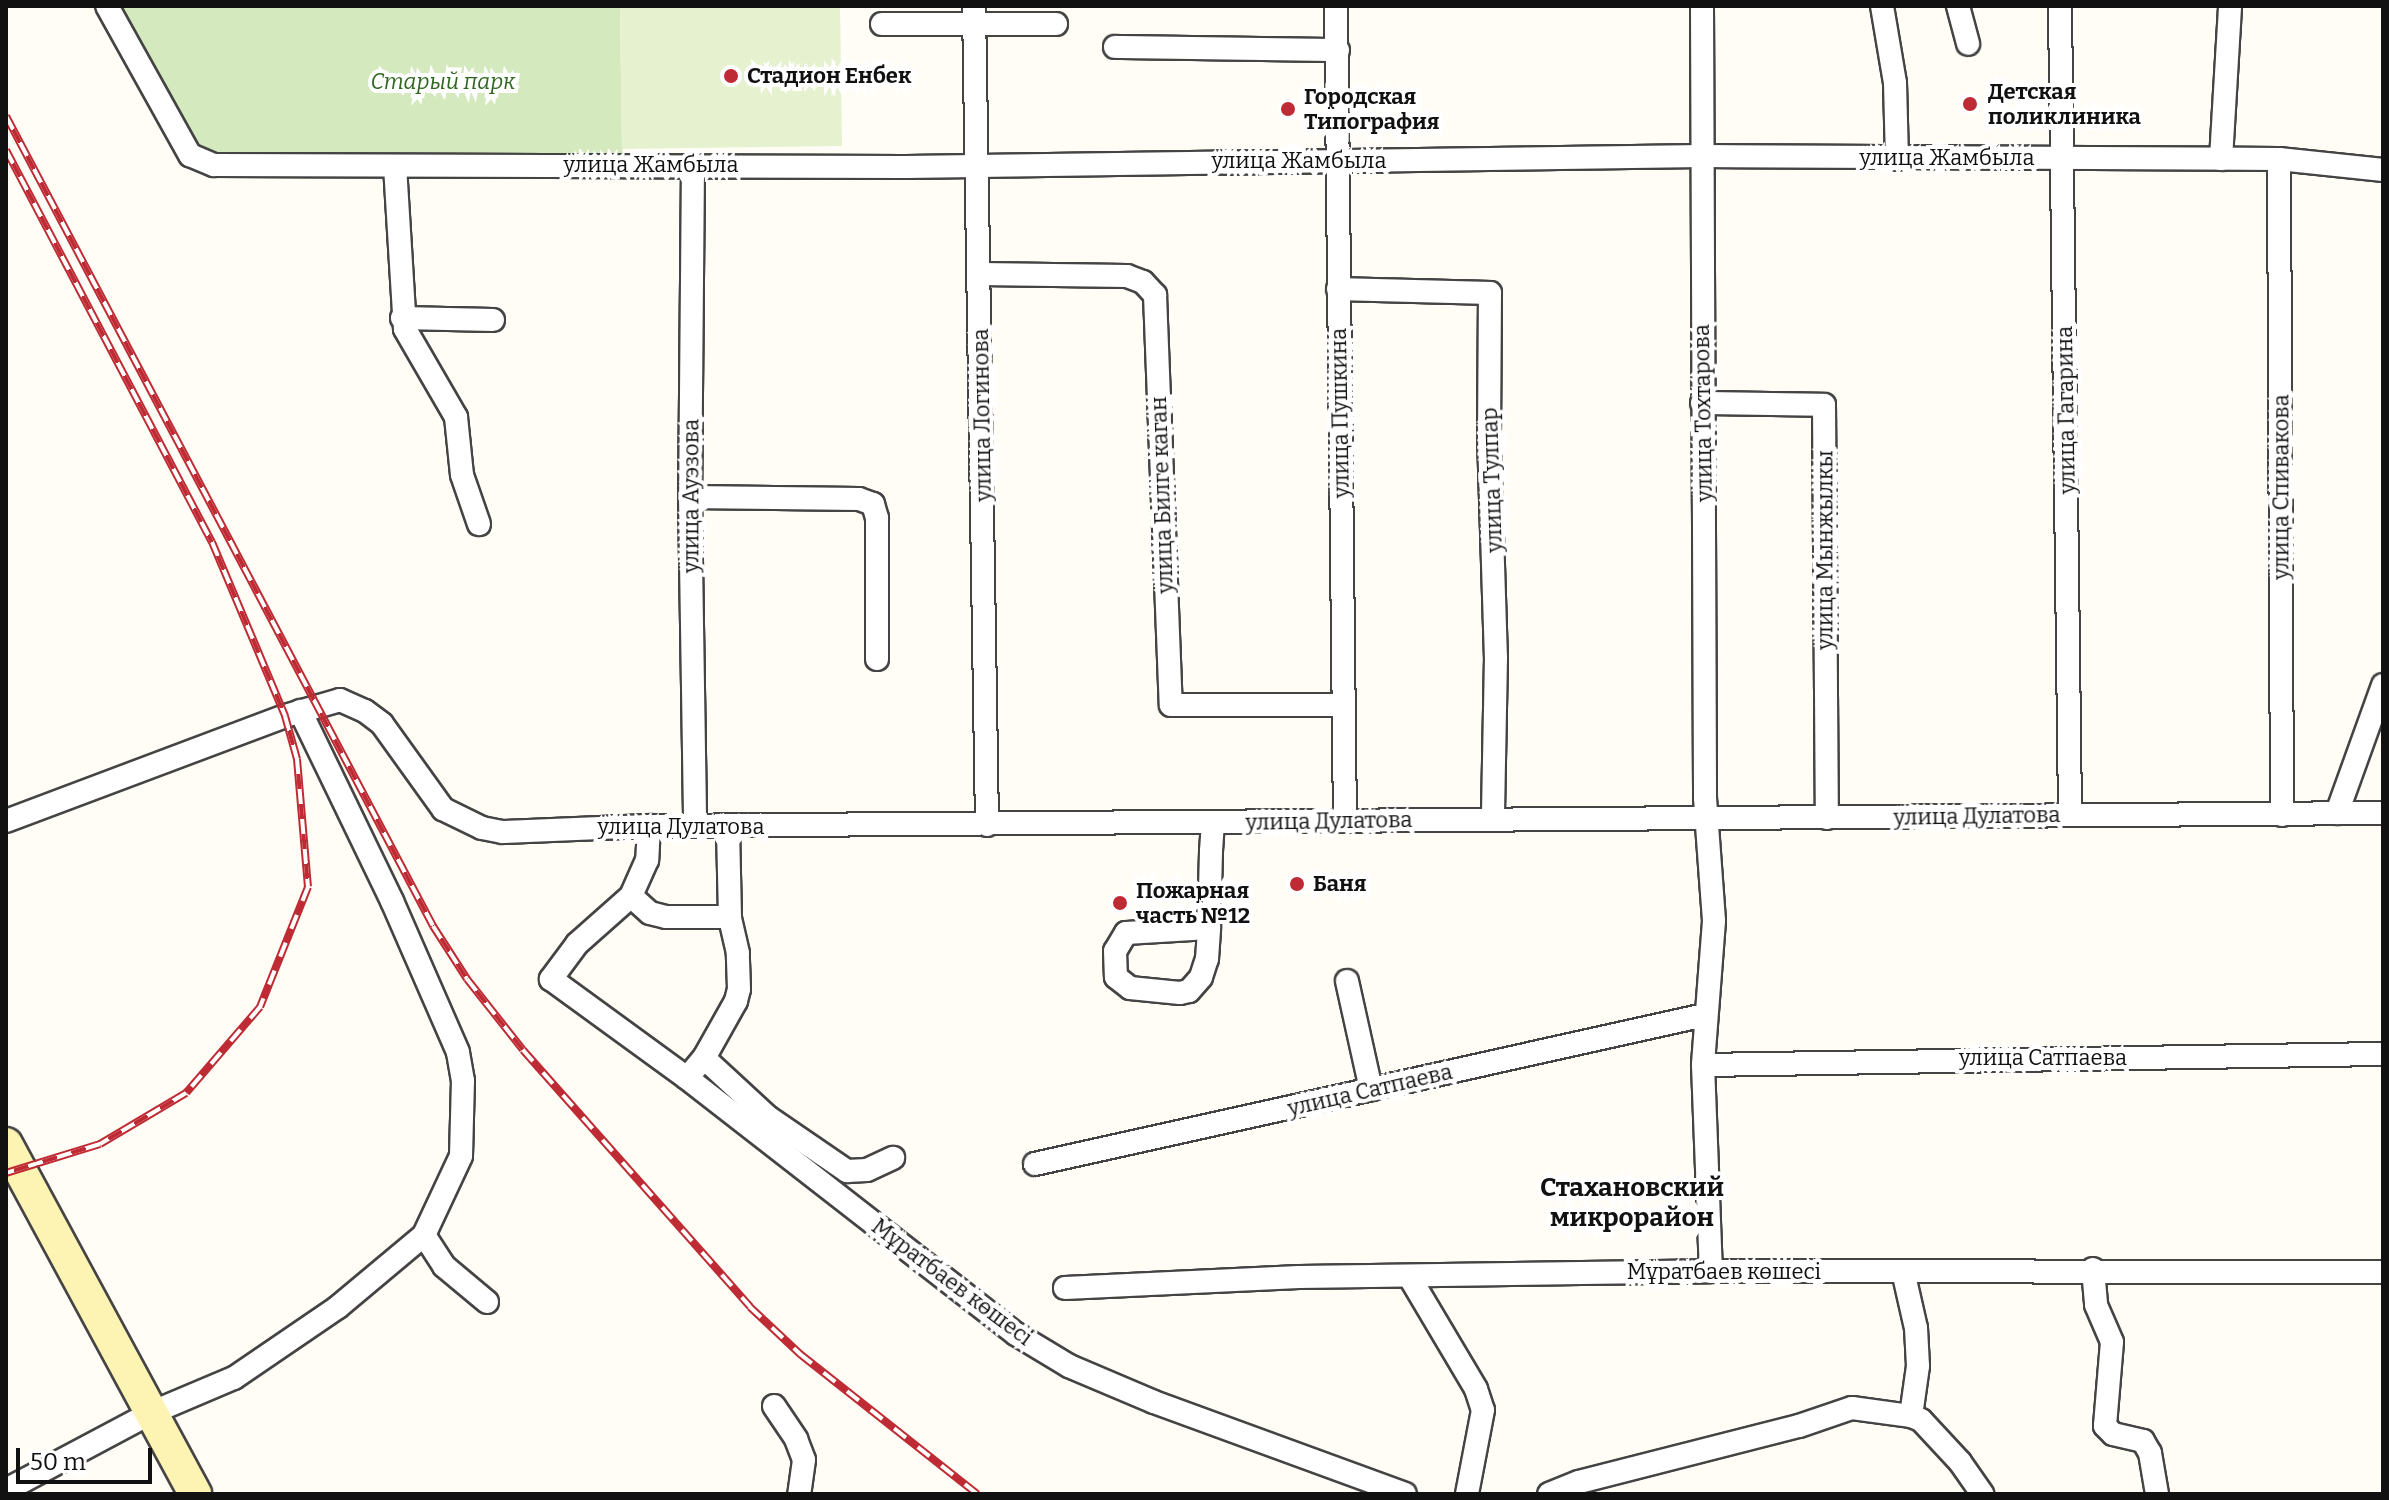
<!DOCTYPE html>
<html>
<head>
<meta charset="utf-8">
<style>
  body { margin:0 }
  #map { position:relative; width:2389px; height:1500px; overflow:hidden; background:#fffdf5; font-family:Bitter,serif }
  div>[style] { position:absolute }
  .green>* { inset:0; background:#d5e9be }
  .pitch>* { inset:0; background:#e6f1d0 }
  .roads { filter:drop-shadow(2px 0 #444) drop-shadow(-2px 0 #444) drop-shadow(0 2px #444) drop-shadow(0 -2px #444) }
  .street>* { height:22px; margin:-11px; padding:0 11px; transform-origin:11px; border-radius:11px; background:#fff }
  .secondary>* { height:32px; margin:-16px; padding:0 16px; transform-origin:16px; border-radius:16px; background:#fdf3b2 }
  .rail>* { height:8px; margin-top:-4px; transform-origin:0; background:repeating-linear-gradient(90deg,#fff 0 15px,#bf2b34 0 30px); box-sizing:border-box; border-block:2px solid #bf2b34 }
  .dots>* { width:22px; height:22px; translate:-50% -50%; box-sizing:border-box; border:4px solid #fff; border-radius:50% }
  span { translate:-50% -50%; white-space:nowrap; text-align:center; line-height:1.15; -webkit-text-stroke:8px #fff; paint-order:stroke }
  .poi-label { font-size:22px; color:#111; font-weight:700 }
  .left { translate:0 -50%; text-align:left }
  .park-label { font-size:22px; color:#316821; font-style:italic }
  .street-label { font-size:22px; color:#111 }
  .quarter-label { font-size:26px; color:#111; font-weight:700 }
  .frame { position:absolute; inset:0; border:8px solid #111; pointer-events:none }
  .scale { position:absolute; left:16px; top:1448px; width:136px; height:36px; box-sizing:border-box; border:4px solid #111; border-top:0; padding-left:10px; font-size:24px; line-height:28px; white-space:nowrap; color:#111; -webkit-text-stroke:6px #fff; paint-order:stroke }
</style>
</head>
<body>
<div id="map">
  <div class="green">
    <div style="clip-path:polygon(110px 6px,620px 6px,622px 149px,625px 159px,198px 155px)"></div>
  </div>
  <div class="pitch">
    <div style="clip-path:polygon(620px 6px,840px 6px,842px 146px,622px 149px)"></div>
  </div>
  <div class="roads">
    <div class="street">
      <div style="left:107px;top:6px;width:171px;rotate:60.9deg"></div>
      <div style="left:190px;top:155px;width:26px;rotate:23deg"></div>
      <div style="left:214px;top:165px;width:692px;rotate:0.17deg"></div>
      <div style="left:906px;top:167px;width:797px;rotate:-0.79deg"></div>
      <div style="left:1703px;top:156px;width:576px;rotate:0.3deg"></div>
      <div style="left:2279px;top:159px;width:105px;rotate:6deg"></div>
      <div style="left:974px;top:6px;width:819px;rotate:89.09deg"></div>
      <div style="left:1336px;top:6px;width:813px;rotate:89.37deg"></div>
      <div style="left:1702px;top:6px;width:792px;rotate:89.78deg"></div>
      <div style="left:1705px;top:798px;width:123px;rotate:85.8deg"></div>
      <div style="left:1714px;top:921px;width:144px;rotate:94.4deg"></div>
      <div style="left:1703px;top:1065px;width:206px;rotate:87.8deg"></div>
      <div style="left:1882px;top:6px;width:78px;rotate:80.4deg"></div>
      <div style="left:1895px;top:83px;width:76px;rotate:88.5deg"></div>
      <div style="left:1958px;top:6px;width:39px;rotate:75deg"></div>
      <div style="left:2060px;top:6px;width:809px;rotate:89.29deg"></div>
      <div style="left:882px;top:24px;width:174px"></div>
      <div style="left:1115px;top:47px;width:223px;rotate:0.8deg"></div>
      <div style="left:2221px;top:159px;width:153px;rotate:-86.6deg"></div>
      <div style="left:2279px;top:159px;width:656px;rotate:89.74deg"></div>
      <div style="left:693px;top:165px;width:332px;rotate:90.5deg"></div>
      <div style="left:690px;top:497px;width:329px;rotate:89.1deg"></div>
      <div style="left:395px;top:166px;width:163px;rotate:86.5deg"></div>
      <div style="left:405px;top:329px;width:102px;rotate:59.9deg"></div>
      <div style="left:456px;top:417px;width:58px;rotate:84.1deg"></div>
      <div style="left:462px;top:475px;width:52px;rotate:70.9deg"></div>
      <div style="left:980px;top:274px;width:147px;rotate:0.8deg"></div>
      <div style="left:1127px;top:276px;width:17px;rotate:21deg"></div>
      <div style="left:1143px;top:282px;width:18px;rotate:47deg"></div>
      <div style="left:1155px;top:295px;width:410px;rotate:87.8deg"></div>
      <div style="left:1171px;top:705px;width:173px"></div>
      <div style="left:1338px;top:289px;width:152px;rotate:1.5deg"></div>
      <div style="left:1490px;top:293px;width:144px;rotate:90.4deg"></div>
      <div style="left:1489px;top:437px;width:220px;rotate:88.2deg"></div>
      <div style="left:1496px;top:657px;width:162px;rotate:91.1deg"></div>
      <div style="left:402px;top:318px;width:91px;rotate:1.3deg"></div>
      <div style="left:1702px;top:403px;width:122px;rotate:0.9deg"></div>
      <div style="left:1824px;top:405px;width:413px;rotate:89.6deg"></div>
      <div style="left:690px;top:497px;width:169px;rotate:0.7deg"></div>
      <div style="left:859px;top:499px;width:15px;rotate:20deg"></div>
      <div style="left:873px;top:504px;width:15px;rotate:74deg"></div>
      <div style="left:877px;top:518px;width:141px;rotate:90deg"></div>
      <div style="left:2337px;top:813px;width:136px;rotate:-70.2deg"></div>
      <div style="left:6px;top:821px;width:298px;rotate:-20.6deg"></div>
      <div style="left:285px;top:716px;width:57px;rotate:-16.2deg"></div>
      <div style="left:340px;top:700px;width:27px;rotate:24deg"></div>
      <div style="left:365px;top:711px;width:21px;rotate:37deg"></div>
      <div style="left:382px;top:724px;width:105px;rotate:54.3deg"></div>
      <div style="left:443px;top:809px;width:43px;rotate:26deg"></div>
      <div style="left:482px;top:828px;width:21px;rotate:11deg"></div>
      <div style="left:503px;top:832px;width:146px;rotate:-2.4deg"></div>
      <div style="left:649px;top:826px;width:1734px;rotate:-0.43deg"></div>
      <div style="left:649px;top:826px;width:34px;rotate:93deg"></div>
      <div style="left:647px;top:860px;width:39px;rotate:114deg"></div>
      <div style="left:631px;top:896px;width:72px;rotate:138.4deg"></div>
      <div style="left:577px;top:944px;width:44px;rotate:126.6deg"></div>
      <div style="left:551px;top:979px;width:168px;rotate:36.1deg"></div>
      <div style="left:687px;top:1078px;width:417px;rotate:37.9deg"></div>
      <div style="left:1016px;top:1334px;width:62px;rotate:31.1deg"></div>
      <div style="left:1069px;top:1366px;width:92px;rotate:23deg"></div>
      <div style="left:1154px;top:1402px;width:267px;rotate:20.1deg"></div>
      <div style="left:631px;top:896px;width:25px;rotate:42deg"></div>
      <div style="left:650px;top:913px;width:16px;rotate:14deg"></div>
      <div style="left:666px;top:917px;width:64px"></div>
      <div style="left:1209px;top:928px;width:83px;rotate:176.6deg"></div>
      <div style="left:1126px;top:933px;width:21px;rotate:121deg"></div>
      <div style="left:1115px;top:951px;width:26px;rotate:88deg"></div>
      <div style="left:1116px;top:977px;width:18px;rotate:38deg"></div>
      <div style="left:1130px;top:988px;width:50px;rotate:5.7deg"></div>
      <div style="left:1180px;top:993px;width:9px;rotate:-13deg"></div>
      <div style="left:1189px;top:991px;width:18px;rotate:-49deg"></div>
      <div style="left:1201px;top:977px;width:19px;rotate:-72deg"></div>
      <div style="left:1207px;top:959px;width:31px;rotate:-86deg"></div>
      <div style="left:1209px;top:928px;width:77px;rotate:-88.5deg"></div>
      <div style="left:1211px;top:851px;width:27px;rotate:-86deg"></div>
      <div style="left:1347px;top:981px;width:111px;rotate:77.5deg"></div>
      <div style="left:704px;top:1058px;width:87px;rotate:42.7deg"></div>
      <div style="left:768px;top:1117px;width:96px;rotate:34.4deg"></div>
      <div style="left:847px;top:1171px;width:20px;rotate:-3deg"></div>
      <div style="left:867px;top:1170px;width:29px;rotate:-25deg"></div>
      <div style="left:1703px;top:1065px;width:680px;rotate:-0.93deg"></div>
      <div style="left:687px;top:1078px;width:26px;rotate:-50deg"></div>
      <div style="left:704px;top:1058px;width:65px;rotate:-60.7deg"></div>
      <div style="left:736px;top:1001px;width:12px;rotate:-76deg"></div>
      <div style="left:739px;top:989px;width:36px;rotate:-92deg"></div>
      <div style="left:738px;top:953px;width:37px;rotate:-103deg"></div>
      <div style="left:730px;top:917px;width:90px;rotate:-91.3deg"></div>
      <div style="left:1035px;top:1164px;width:686px;rotate:-12.54deg"></div>
      <div style="left:424px;top:1235px;width:37px;rotate:57deg"></div>
      <div style="left:444px;top:1266px;width:56px;rotate:39.9deg"></div>
      <div style="left:2093px;top:1269px;width:36px;rotate:85deg"></div>
      <div style="left:2096px;top:1305px;width:40px;rotate:66.6deg"></div>
      <div style="left:2112px;top:1342px;width:84px;rotate:94.8deg"></div>
      <div style="left:2105px;top:1426px;width:11px;rotate:45deg"></div>
      <div style="left:2113px;top:1434px;width:31px;rotate:13deg"></div>
      <div style="left:2143px;top:1441px;width:14px;rotate:60deg"></div>
      <div style="left:2150px;top:1453px;width:42px;rotate:80.3deg"></div>
      <div style="left:1903px;top:1271px;width:58px;rotate:77.2deg"></div>
      <div style="left:1916px;top:1328px;width:38px;rotate:87deg"></div>
      <div style="left:1918px;top:1366px;width:50px;rotate:98deg"></div>
      <div style="left:1409px;top:1276px;width:131px;rotate:59.3deg"></div>
      <div style="left:1476px;top:1389px;width:22px;rotate:72deg"></div>
      <div style="left:1483px;top:1410px;width:86px;rotate:100.8deg"></div>
      <div style="left:1065px;top:1288px;width:234px;rotate:-2.7deg"></div>
      <div style="left:1299px;top:1277px;width:412px;rotate:-0.8deg"></div>
      <div style="left:1711px;top:1271px;width:672px;rotate:0.09deg"></div>
      <div style="left:774px;top:1406px;width:40px;rotate:56deg"></div>
      <div style="left:796px;top:1439px;width:22px;rotate:69deg"></div>
      <div style="left:804px;top:1460px;width:34px;rotate:98deg"></div>
      <div style="left:6px;top:1490px;width:164px;rotate:-28deg"></div>
      <div style="left:151px;top:1413px;width:90px;rotate:-22.9deg"></div>
      <div style="left:234px;top:1378px;width:126px;rotate:-34.3deg"></div>
      <div style="left:338px;top:1307px;width:112px;rotate:-39.9deg"></div>
      <div style="left:424px;top:1235px;width:87px;rotate:-64.9deg"></div>
      <div style="left:461px;top:1156px;width:75px;rotate:-88.5deg"></div>
      <div style="left:463px;top:1081px;width:29px;rotate:-100deg"></div>
      <div style="left:458px;top:1052px;width:165px;rotate:-113.6deg"></div>
      <div style="left:392px;top:901px;width:211px;rotate:-115.8deg"></div>
      <div style="left:1549px;top:1494px;width:32px;rotate:-22deg"></div>
      <div style="left:1579px;top:1482px;width:227px;rotate:-14.3deg"></div>
      <div style="left:1799px;top:1426px;width:56px;rotate:-18.8deg"></div>
      <div style="left:1852px;top:1408px;width:60px;rotate:7.7deg"></div>
      <div style="left:1911px;top:1416px;width:11px;rotate:22deg"></div>
      <div style="left:1921px;top:1420px;width:57px;rotate:47.1deg"></div>
      <div style="left:1960px;top:1462px;width:39px;rotate:55deg"></div>
    </div>
    <div class="secondary">
      <div style="left:6px;top:1144px;width:398px;rotate:61.6deg"></div>
    </div>
  </div>
  <div class="rail">
    <div style="left:6px;top:116px;width:916px;rotate:62.2deg"></div>
    <div style="left:433px;top:926px;width:63px;rotate:57.3deg"></div>
    <div style="left:467px;top:979px;width:90px;rotate:51.7deg"></div>
    <div style="left:523px;top:1050px;width:343px;rotate:48.5deg"></div>
    <div style="left:750px;top:1307px;width:69px;rotate:43.2deg"></div>
    <div style="left:800px;top:1354px;width:226px;rotate:38.3deg"></div>
    <div style="left:6px;top:150px;width:443px;rotate:62.3deg"></div>
    <div style="left:212px;top:542px;width:189px;rotate:67.2deg"></div>
    <div style="left:285px;top:716px;width:45px;rotate:74.4deg"></div>
    <div style="left:297px;top:759px;width:128px;rotate:85.1deg"></div>
    <div style="left:308px;top:887px;width:129px;rotate:111.8deg"></div>
    <div style="left:260px;top:1007px;width:113px;rotate:130.7deg"></div>
    <div style="left:186px;top:1093px;width:100px;rotate:149.3deg"></div>
    <div style="left:100px;top:1144px;width:98px;rotate:162.9deg"></div>
  </div>
  <div class="dots">
    <div style="left:731px;top:76px;background:#bf2b34"></div>
    <div style="left:1970px;top:104px;background:#bf2b34"></div>
    <div style="left:1288px;top:109px;background:#bf2b34"></div>
    <div style="left:1297px;top:884px;background:#bf2b34"></div>
    <div style="left:1120px;top:903px;background:#bf2b34"></div>
  </div>
  <div class="poi-label">
    <span class="left" style="left:747px;top:76px">Стадион Енбек</span>
    <span class="left" style="left:1988px;top:104px">Детская<br>поликлиника</span>
    <span class="left" style="left:1304px;top:109px">Городская<br>Типография</span>
    <span class="left" style="left:1313px;top:884px">Баня</span>
    <span class="left" style="left:1136px;top:903px">Пожарная<br>часть №12</span>
  </div>
  <div class="park-label">
    <span style="left:443px;top:82px">Старый парк</span>
  </div>
  <div class="street-label">
    <span style="left:1947px;top:158px">улица Жамбыла</span>
    <span style="left:1299px;top:161px">улица Жамбыла</span>
    <span style="left:651px;top:165px">улица Жамбыла</span>
    <span style="left:2066px;top:410px;rotate:-91deg">улица Гагарина</span>
    <span style="left:1340px;top:413px;rotate:-91deg">улица Пушкина</span>
    <span style="left:1703px;top:413px;rotate:-91deg">улица Тохтарова</span>
    <span style="left:982px;top:415px;rotate:-91deg">улица Логинова</span>
    <span style="left:1492px;top:480px;rotate:-92deg">улица Тулпар</span>
    <span style="left:2281px;top:487px;rotate:-90deg">улица Спивакова</span>
    <span style="left:1162px;top:495px;rotate:-92deg">улица Билге каган</span>
    <span style="left:691px;top:496px;rotate:-90deg">улица Ауэзова</span>
    <span style="left:1825px;top:550px;rotate:-90deg">улица Мынжылкы</span>
    <span style="left:1977px;top:816px;rotate:-1deg">улица Дулатова</span>
    <span style="left:1329px;top:821px;rotate:-1deg">улица Дулатова</span>
    <span style="left:681px;top:827px">улица Дулатова</span>
    <span style="left:2043px;top:1058px">улица Сатпаева</span>
    <span style="left:1370px;top:1090px;rotate:-13deg">улица Сатпаева</span>
    <span style="left:1724px;top:1272px">Мұратбаев көшесі</span>
    <span style="left:952px;top:1282px;rotate:37deg">Мұратбаев көшесі</span>
  </div>
  <div class="quarter-label">
    <span style="left:1632px;top:1203px">Стахановский<br>микрорайон</span>
  </div>
  <div class="frame"></div>
  <div class="scale">50 m</div>
</div>
</body>
</html>
